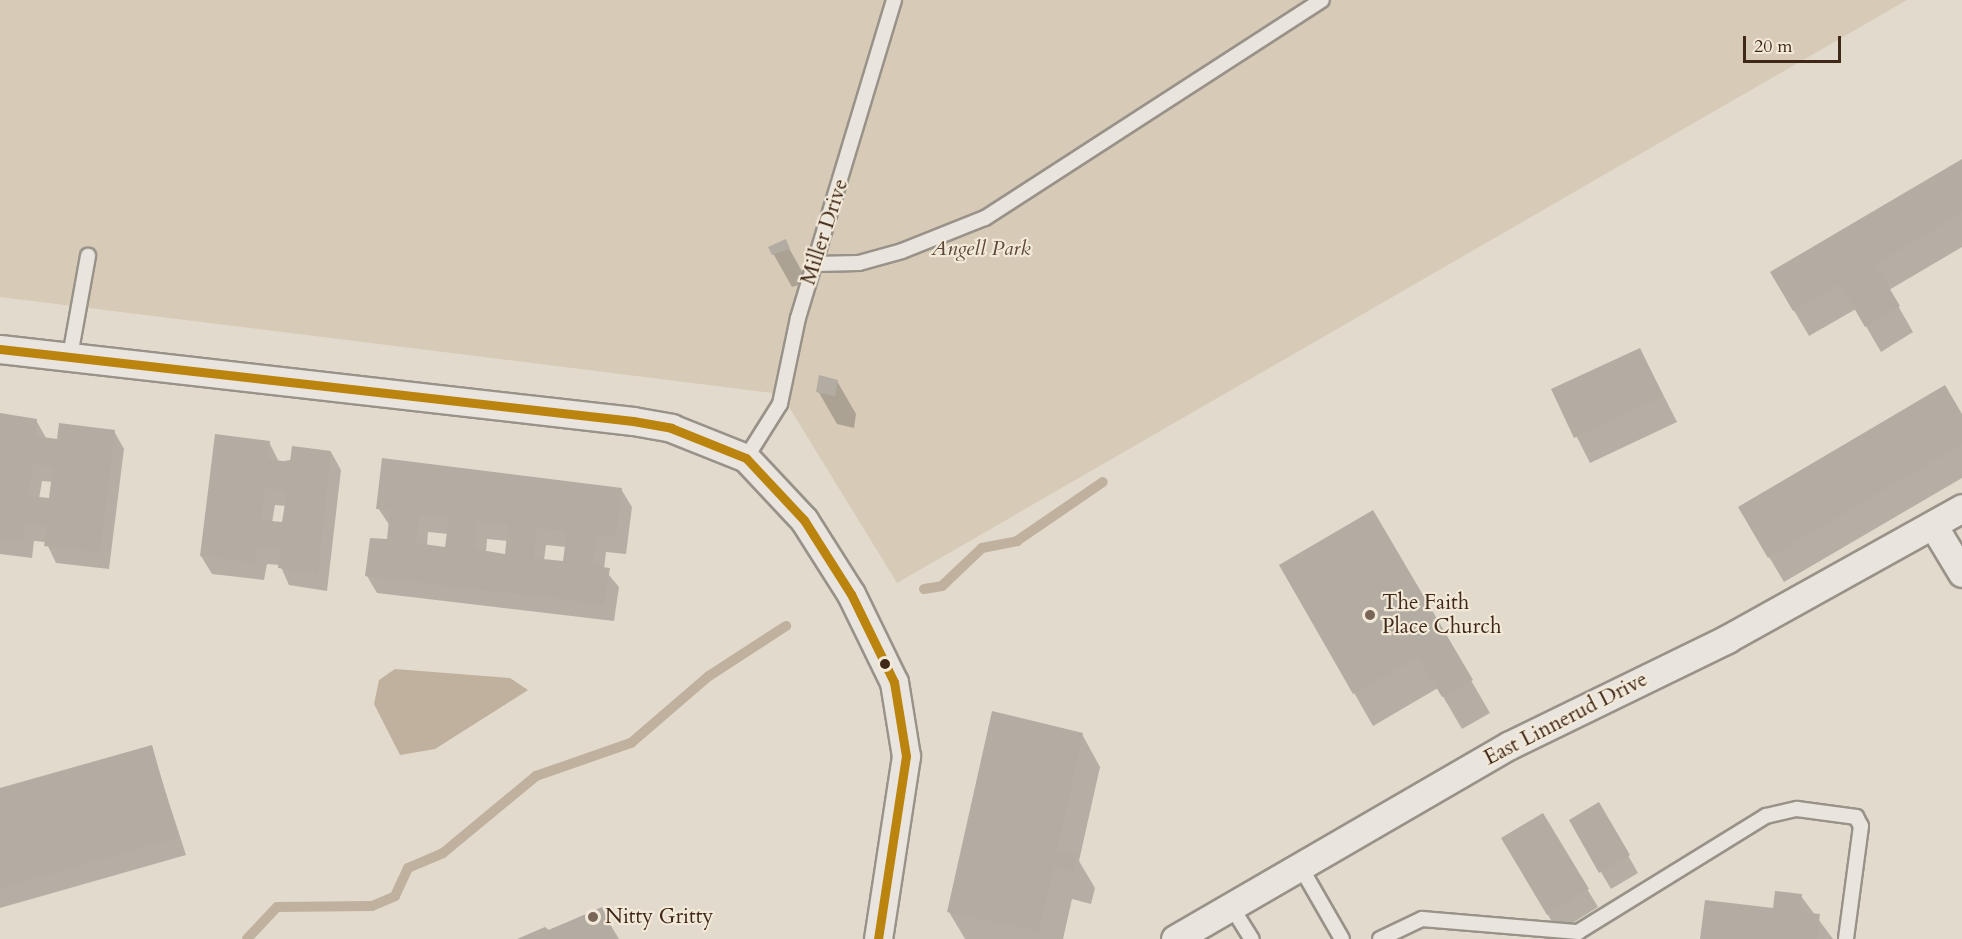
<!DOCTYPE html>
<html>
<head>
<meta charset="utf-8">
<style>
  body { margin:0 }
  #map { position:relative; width:1962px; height:939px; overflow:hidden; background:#e2dacd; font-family:Cardo,serif }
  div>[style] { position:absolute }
  .green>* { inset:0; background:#d7cbb8 }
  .water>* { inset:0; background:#c0b19e }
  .shadow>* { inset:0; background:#0003 }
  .stream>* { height:10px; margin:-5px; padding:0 5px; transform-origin:5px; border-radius:5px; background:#c0b19e }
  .building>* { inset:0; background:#b3aca2 }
  .roads { filter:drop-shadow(2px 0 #999289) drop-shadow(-2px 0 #999289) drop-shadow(0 2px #999289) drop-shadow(0 -2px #999289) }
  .lane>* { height:14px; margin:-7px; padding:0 7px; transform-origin:7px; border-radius:7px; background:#e9e5de }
  .street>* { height:27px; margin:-13.5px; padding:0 13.5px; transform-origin:13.5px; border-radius:13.5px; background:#e9e5de }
  .bus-1>* { height:9px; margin:-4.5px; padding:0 4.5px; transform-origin:4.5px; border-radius:4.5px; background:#ba840e }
  .dots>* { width:16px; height:16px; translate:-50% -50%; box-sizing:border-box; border:3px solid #f2e9d9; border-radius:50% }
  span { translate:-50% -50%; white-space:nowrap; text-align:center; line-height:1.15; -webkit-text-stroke:4.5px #f2e9d9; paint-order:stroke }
  .street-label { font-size:21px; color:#402819 }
  .park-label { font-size:21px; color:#5c4635; font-style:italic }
  .poi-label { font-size:21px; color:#402819 }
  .left { translate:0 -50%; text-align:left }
  .scale { position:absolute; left:1743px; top:36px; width:98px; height:27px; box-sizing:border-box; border:3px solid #402819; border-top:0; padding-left:8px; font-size:18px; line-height:21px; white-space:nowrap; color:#402819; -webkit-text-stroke:4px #f2e9d9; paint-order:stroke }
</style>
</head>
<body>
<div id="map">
  <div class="green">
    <div style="clip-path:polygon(0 0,1907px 0,897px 583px,781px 394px,0 297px)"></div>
  </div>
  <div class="water">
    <div style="clip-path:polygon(395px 669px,510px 678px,528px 690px,435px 749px,400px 755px,374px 704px,379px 680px)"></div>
  </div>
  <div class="shadow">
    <div style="clip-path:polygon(1962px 161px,1962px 247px,1889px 290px,1913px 332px,1881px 352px,1856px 309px,1809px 336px,1772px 273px)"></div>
    <div style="clip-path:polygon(785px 241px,808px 282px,792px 287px,770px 248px)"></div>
    <div style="clip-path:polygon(1640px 349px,1677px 422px,1590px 463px,1553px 390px)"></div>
    <div style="clip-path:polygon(837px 381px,856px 414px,854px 428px,837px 424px,818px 391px)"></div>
    <div style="clip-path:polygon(evenodd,0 415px,36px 420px,46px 438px,58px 441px,114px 431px,124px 449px,109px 569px,56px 563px,46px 542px,34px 541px,32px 558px,0 554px,0 415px,42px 481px,53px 482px,51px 500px,39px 499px,42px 481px)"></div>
    <div style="clip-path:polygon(1962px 417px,1962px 478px,1784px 582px,1740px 508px)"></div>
    <div style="clip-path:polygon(evenodd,269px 442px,279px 462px,331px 452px,341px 470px,327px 591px,289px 585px,280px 565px,267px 564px,264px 580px,212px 574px,201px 556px,269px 442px,275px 505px,286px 506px,283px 524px,272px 523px,275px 505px)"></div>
    <div style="clip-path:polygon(evenodd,621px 489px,632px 507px,626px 554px,606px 552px,604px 569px,619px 587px,614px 621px,377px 593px,367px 576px,388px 541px,390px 526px,378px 508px,621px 489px,428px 532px,448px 534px,447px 548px,427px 546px,428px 532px,621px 489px,487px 539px,508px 541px,507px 556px,486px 552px,487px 539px,621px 489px,546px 545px,566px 547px,565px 563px,544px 560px,546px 545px)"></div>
    <div style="clip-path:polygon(1373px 512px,1490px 713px,1462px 729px,1438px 688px,1373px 726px,1281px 565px)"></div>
    <div style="clip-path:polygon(1082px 734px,1100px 767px,1079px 861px,1095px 888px,1091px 904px,1072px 899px,1063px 939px,965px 939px,949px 912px)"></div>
    <div style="clip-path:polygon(151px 747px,186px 855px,0 908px,0 790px)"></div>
    <div style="clip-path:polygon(1599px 804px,1638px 873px,1611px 889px,1571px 821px)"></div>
    <div style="clip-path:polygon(1542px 815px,1598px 907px,1558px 932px,1503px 838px)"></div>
    <div style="clip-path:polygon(1801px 896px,1833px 939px,1702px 939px,1775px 909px)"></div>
    <div style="clip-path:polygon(601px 909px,619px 939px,526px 939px)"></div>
  </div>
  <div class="stream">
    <div style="left:924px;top:589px;width:18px;rotate:-9deg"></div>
    <div style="left:942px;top:586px;width:55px;rotate:-43.5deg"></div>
    <div style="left:982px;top:548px;width:36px;rotate:-11deg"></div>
    <div style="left:1017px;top:541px;width:104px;rotate:-34.5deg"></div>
    <div style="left:247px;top:939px;width:44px;rotate:-46.8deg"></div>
    <div style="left:277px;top:907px;width:95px;rotate:-0.6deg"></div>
    <div style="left:372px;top:906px;width:25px;rotate:-23deg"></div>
    <div style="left:395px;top:896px;width:31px;rotate:-65deg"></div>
    <div style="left:408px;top:868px;width:38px;rotate:-23deg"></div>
    <div style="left:443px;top:853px;width:121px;rotate:-39.6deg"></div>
    <div style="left:536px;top:776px;width:101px;rotate:-19.2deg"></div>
    <div style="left:631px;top:743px;width:103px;rotate:-40.7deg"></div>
    <div style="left:709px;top:676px;width:92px;rotate:-33deg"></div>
  </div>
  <div class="building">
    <div style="clip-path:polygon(1962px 159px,1962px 213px,1875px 264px,1900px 306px,1865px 327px,1840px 284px,1793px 311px,1770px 272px)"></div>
    <div style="clip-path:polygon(786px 239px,790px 249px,772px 255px,768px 247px)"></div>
    <div style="clip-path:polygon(1640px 348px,1663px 396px,1574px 438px,1551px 389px)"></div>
    <div style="clip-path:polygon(819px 375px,838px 380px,835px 396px,816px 392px)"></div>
    <div style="clip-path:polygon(1945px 385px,1962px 414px,1962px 444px,1768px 558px,1738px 507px)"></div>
    <div style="clip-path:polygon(evenodd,0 413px,37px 419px,35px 436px,57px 439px,59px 423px,115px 430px,100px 552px,44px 546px,47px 527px,25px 524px,22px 541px,0 538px,0 413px,33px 464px,53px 467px,49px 498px,28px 496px,33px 464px)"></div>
    <div style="clip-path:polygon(evenodd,215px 434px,270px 441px,268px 459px,290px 462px,292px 446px,331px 451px,318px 574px,278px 568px,280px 550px,258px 547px,255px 563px,200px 556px,215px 434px,265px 488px,287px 491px,282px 522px,261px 520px,265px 488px)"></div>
    <div style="clip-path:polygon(evenodd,382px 458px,622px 488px,616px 537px,597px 535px,592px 566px,610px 568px,604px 604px,365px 576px,370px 538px,387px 539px,390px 510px,376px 509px,382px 458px,419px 515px,449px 517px,445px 547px,416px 543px,419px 515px,382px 458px,477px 522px,508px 525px,505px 554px,475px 549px,477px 522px,382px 458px,537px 528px,567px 531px,563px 561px,533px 558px,537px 528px)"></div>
    <div style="clip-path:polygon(1373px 510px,1473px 680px,1442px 697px,1418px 657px,1353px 694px,1279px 565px)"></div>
    <div style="clip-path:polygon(992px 711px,1083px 733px,1057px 850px,1077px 855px,1073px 872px,1054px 867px,1039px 931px,947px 912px)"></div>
    <div style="clip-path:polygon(152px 745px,178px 837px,0 888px,0 788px)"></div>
    <div style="clip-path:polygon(1599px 802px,1630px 855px,1599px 873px,1569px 820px)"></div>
    <div style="clip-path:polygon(1543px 813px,1589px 889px,1547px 915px,1501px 838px)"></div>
    <div style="clip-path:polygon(1775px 891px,1802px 894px,1800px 912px,1820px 914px,1817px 939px,1700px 939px,1705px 900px,1773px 908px)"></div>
    <div style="clip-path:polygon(602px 907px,616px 939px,517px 939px,545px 927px,549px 930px)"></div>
  </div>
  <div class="roads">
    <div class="lane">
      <div style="left:815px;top:264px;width:44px;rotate:-1.3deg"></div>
      <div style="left:859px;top:263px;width:45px;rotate:-15.6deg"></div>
      <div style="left:902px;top:251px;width:89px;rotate:-21.7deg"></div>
      <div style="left:985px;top:218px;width:401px;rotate:-32.9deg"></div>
      <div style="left:70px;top:356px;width:102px;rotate:-79.8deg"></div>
      <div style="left:746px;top:458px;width:64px;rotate:-57.8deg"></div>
      <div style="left:780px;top:404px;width:88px;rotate:-78.2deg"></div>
      <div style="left:798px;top:318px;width:332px;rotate:-73.2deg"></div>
      <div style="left:1300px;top:866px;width:84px;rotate:60.1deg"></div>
      <div style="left:1231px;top:906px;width:39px;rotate:58deg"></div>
      <div style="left:1380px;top:939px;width:47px;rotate:-25.5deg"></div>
      <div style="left:1422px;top:919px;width:157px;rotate:4.8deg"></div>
      <div style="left:1578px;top:932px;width:221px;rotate:-31.7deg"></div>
      <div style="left:1766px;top:816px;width:32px;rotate:-13deg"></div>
      <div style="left:1797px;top:809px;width:60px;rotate:7.7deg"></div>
      <div style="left:1856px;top:817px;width:10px;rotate:61deg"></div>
      <div style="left:1861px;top:826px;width:114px;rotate:97.6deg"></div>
    </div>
    <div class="street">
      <div style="left:0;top:349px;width:637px;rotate:6.49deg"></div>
      <div style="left:633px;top:421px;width:39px;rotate:10deg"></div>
      <div style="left:671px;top:428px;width:81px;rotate:21.8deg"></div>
      <div style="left:746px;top:458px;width:85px;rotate:46.9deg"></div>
      <div style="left:804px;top:520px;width:88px;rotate:57.6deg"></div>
      <div style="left:851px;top:594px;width:98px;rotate:64deg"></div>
      <div style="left:894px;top:682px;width:75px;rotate:80.8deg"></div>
      <div style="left:906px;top:756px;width:185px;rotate:98.7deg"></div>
      <div style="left:1933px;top:525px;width:56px;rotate:58.9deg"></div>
      <div style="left:1175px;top:939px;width:387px;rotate:-30.1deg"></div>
      <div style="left:1510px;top:745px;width:242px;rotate:-26deg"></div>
      <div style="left:1727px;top:639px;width:269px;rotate:-29.1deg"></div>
    </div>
  </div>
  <div class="bus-1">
    <div style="left:0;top:349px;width:637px;rotate:6.49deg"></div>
    <div style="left:633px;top:421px;width:39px;rotate:10deg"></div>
    <div style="left:671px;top:428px;width:81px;rotate:21.8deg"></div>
    <div style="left:746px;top:458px;width:85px;rotate:46.9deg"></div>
    <div style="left:804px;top:520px;width:88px;rotate:57.6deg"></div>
    <div style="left:851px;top:594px;width:98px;rotate:64deg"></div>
    <div style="left:894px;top:682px;width:75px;rotate:80.8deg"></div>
    <div style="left:906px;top:756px;width:185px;rotate:98.7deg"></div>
  </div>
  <div class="dots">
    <div style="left:1370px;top:615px;background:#796658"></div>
    <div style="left:885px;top:664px;background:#402819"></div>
    <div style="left:593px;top:917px;background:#796658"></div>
  </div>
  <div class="street-label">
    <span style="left:825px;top:232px;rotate:-72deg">Miller Drive</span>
    <span style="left:1566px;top:719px;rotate:-27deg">East Linnerud Drive</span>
  </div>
  <div class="park-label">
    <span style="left:981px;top:249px">Angell Park</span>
  </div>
  <div class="poi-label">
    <span class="left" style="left:1382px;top:615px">The Faith<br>Place Church</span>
    <span class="left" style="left:605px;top:917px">Nitty Gritty</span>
  </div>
  <div class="scale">20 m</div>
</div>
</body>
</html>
